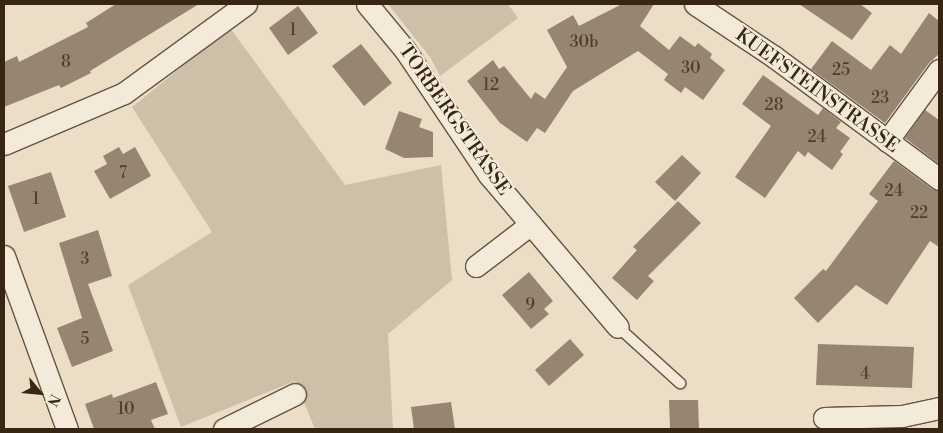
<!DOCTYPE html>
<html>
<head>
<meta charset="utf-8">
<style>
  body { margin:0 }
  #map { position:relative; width:943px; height:433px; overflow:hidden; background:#ecdec6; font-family:"Libre Bodoni",serif }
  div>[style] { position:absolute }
  .green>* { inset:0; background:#cdbfa8 }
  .building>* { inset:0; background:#968671 }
  .roads { filter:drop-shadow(1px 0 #655441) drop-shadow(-1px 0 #655441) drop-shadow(0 1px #655441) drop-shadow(0 -1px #655441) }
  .lane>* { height:10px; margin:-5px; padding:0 5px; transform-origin:5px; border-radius:5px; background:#f3eada }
  .street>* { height:21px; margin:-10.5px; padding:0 10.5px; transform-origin:10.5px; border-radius:10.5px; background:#f3eada }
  span { translate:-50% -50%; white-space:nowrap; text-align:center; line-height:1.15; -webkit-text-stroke:4.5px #f3eada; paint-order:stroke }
  .number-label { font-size:16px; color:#503e2c }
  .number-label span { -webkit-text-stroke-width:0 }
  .street-label { font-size:19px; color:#382615 }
  .frame { position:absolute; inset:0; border:5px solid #382615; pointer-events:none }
  .north { position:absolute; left:15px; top:368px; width:50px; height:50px; -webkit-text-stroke:4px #f3eada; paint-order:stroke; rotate:118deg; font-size:14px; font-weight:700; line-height:20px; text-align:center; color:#382615 }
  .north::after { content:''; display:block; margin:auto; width:18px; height:22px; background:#382615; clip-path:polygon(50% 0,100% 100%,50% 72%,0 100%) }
</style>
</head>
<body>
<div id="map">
  <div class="green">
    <div style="clip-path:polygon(388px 4px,508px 4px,518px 18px,440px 76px,430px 57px)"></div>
    <div style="clip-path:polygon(230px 28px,345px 185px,441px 165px,452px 280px,388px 334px,393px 429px,315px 429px,295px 381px,181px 427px,128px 285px,212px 232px,132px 107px)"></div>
  </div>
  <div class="building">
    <div style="clip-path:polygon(116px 4px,199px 4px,90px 71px,91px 73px,61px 88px,59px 85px,4px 107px,4px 62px,17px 56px,19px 62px,88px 27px,86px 23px)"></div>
    <div style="clip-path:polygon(622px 4px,654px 4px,640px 26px,669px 50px,680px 36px,695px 47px,698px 43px,712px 54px,710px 58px,725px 70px,703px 100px,685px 87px,681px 93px,664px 80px,668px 74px,638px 51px,573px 91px,545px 133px,537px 128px,527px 142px,500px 123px,467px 81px,493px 60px,499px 69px,504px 66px,531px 99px,535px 92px,545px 99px,567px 67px,547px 30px,573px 15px,579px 26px)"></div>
    <div style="clip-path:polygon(799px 4px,860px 4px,872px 13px,852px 40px)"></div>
    <div style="clip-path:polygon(298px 6px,318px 33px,288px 55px,269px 28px)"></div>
    <div style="clip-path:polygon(929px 13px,939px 21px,939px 54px,929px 63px,885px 123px,811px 69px,832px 41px,871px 70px,890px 45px,901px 54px)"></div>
    <div style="clip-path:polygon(361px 44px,392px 83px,364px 106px,332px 66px)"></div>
    <div style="clip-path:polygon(763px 75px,818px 115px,823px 108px,841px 122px,836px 128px,850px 138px,840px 152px,843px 154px,832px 170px,808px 152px,805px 157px,798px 151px,765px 198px,735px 177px,771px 126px,742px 104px)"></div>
    <div style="clip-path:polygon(925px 110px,939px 120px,939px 164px,905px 138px)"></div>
    <div style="clip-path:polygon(399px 111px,422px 119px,419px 127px,433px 132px,433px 157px,404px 158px,385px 149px)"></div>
    <div style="clip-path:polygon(119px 147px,123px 154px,135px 147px,151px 176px,110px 199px,94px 171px,107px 164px,103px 156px)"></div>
    <div style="clip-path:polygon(682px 155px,701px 173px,675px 201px,655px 182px)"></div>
    <div style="clip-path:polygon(894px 161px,932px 189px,939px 191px,939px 247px,930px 241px,887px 305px,856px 285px,818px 323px,794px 298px,823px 269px,826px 271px,878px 201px,869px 194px)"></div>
    <div style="clip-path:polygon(51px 172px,66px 217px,24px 232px,8px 186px)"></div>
    <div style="clip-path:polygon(678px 201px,701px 223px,648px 276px,654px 281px,637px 300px,612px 278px,637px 250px,633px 247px)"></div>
    <div style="clip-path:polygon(98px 230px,112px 276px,88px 284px,113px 351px,72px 367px,57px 328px,82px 318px,59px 243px)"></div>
    <div style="clip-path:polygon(529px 272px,553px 301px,544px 309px,549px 314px,531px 329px,502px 295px)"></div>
    <div style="clip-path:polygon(570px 339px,584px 355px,549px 386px,535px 370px)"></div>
    <div style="clip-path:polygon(818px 344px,914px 347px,912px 388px,816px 385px)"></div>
    <div style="clip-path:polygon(156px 382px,168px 414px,151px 420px,155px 429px,94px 429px,85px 404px,112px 394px,113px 398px)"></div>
    <div style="clip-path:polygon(669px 400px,698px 400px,699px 429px,670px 429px)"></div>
    <div style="clip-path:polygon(451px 402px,455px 429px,414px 429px,411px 407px)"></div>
  </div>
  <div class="roads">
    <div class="lane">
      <div style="left:618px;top:327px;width:84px;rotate:42.1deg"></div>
    </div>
    <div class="street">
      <div style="left:367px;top:4px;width:60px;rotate:50.4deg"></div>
      <div style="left:405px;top:50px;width:151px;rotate:56.1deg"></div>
      <div style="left:489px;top:175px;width:199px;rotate:49.7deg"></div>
      <div style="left:695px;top:4px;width:94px;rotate:33.7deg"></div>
      <div style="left:773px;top:56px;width:207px;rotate:36.5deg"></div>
      <div style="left:887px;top:141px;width:88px;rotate:-53.8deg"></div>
      <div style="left:4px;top:144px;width:130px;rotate:-23deg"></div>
      <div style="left:124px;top:93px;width:151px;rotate:-36.1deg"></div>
      <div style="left:4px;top:256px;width:184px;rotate:70deg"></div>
      <div style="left:476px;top:266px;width:69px;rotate:-37.4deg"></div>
      <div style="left:824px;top:418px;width:78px;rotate:-1.5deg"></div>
      <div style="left:902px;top:416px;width:38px;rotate:-12deg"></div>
      <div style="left:224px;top:429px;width:79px;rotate:-26.2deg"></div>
    </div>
  </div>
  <div class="number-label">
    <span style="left:293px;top:30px">1</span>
    <span style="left:584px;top:42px">30b</span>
    <span style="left:66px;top:62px">8</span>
    <span style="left:691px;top:68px">30</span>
    <span style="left:841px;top:70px">25</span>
    <span style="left:491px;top:85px">12</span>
    <span style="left:880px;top:98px">23</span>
    <span style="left:774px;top:105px">28</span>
    <span style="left:817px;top:137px">24</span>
    <span style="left:123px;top:173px">7</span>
    <span style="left:894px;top:191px">24</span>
    <span style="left:36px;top:199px">1</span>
    <span style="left:919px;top:213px">22</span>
    <span style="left:85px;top:259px">3</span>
    <span style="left:530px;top:305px">9</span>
    <span style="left:85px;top:339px">5</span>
    <span style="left:865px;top:374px">4</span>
    <span style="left:126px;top:409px">10</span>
  </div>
  <div class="street-label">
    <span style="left:817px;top:91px;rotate:36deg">KUEFSTEINSTRASSE</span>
    <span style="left:454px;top:120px;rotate:55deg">TORBERGSTRASSE</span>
  </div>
  <div class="frame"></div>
  <div class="north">N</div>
</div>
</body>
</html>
